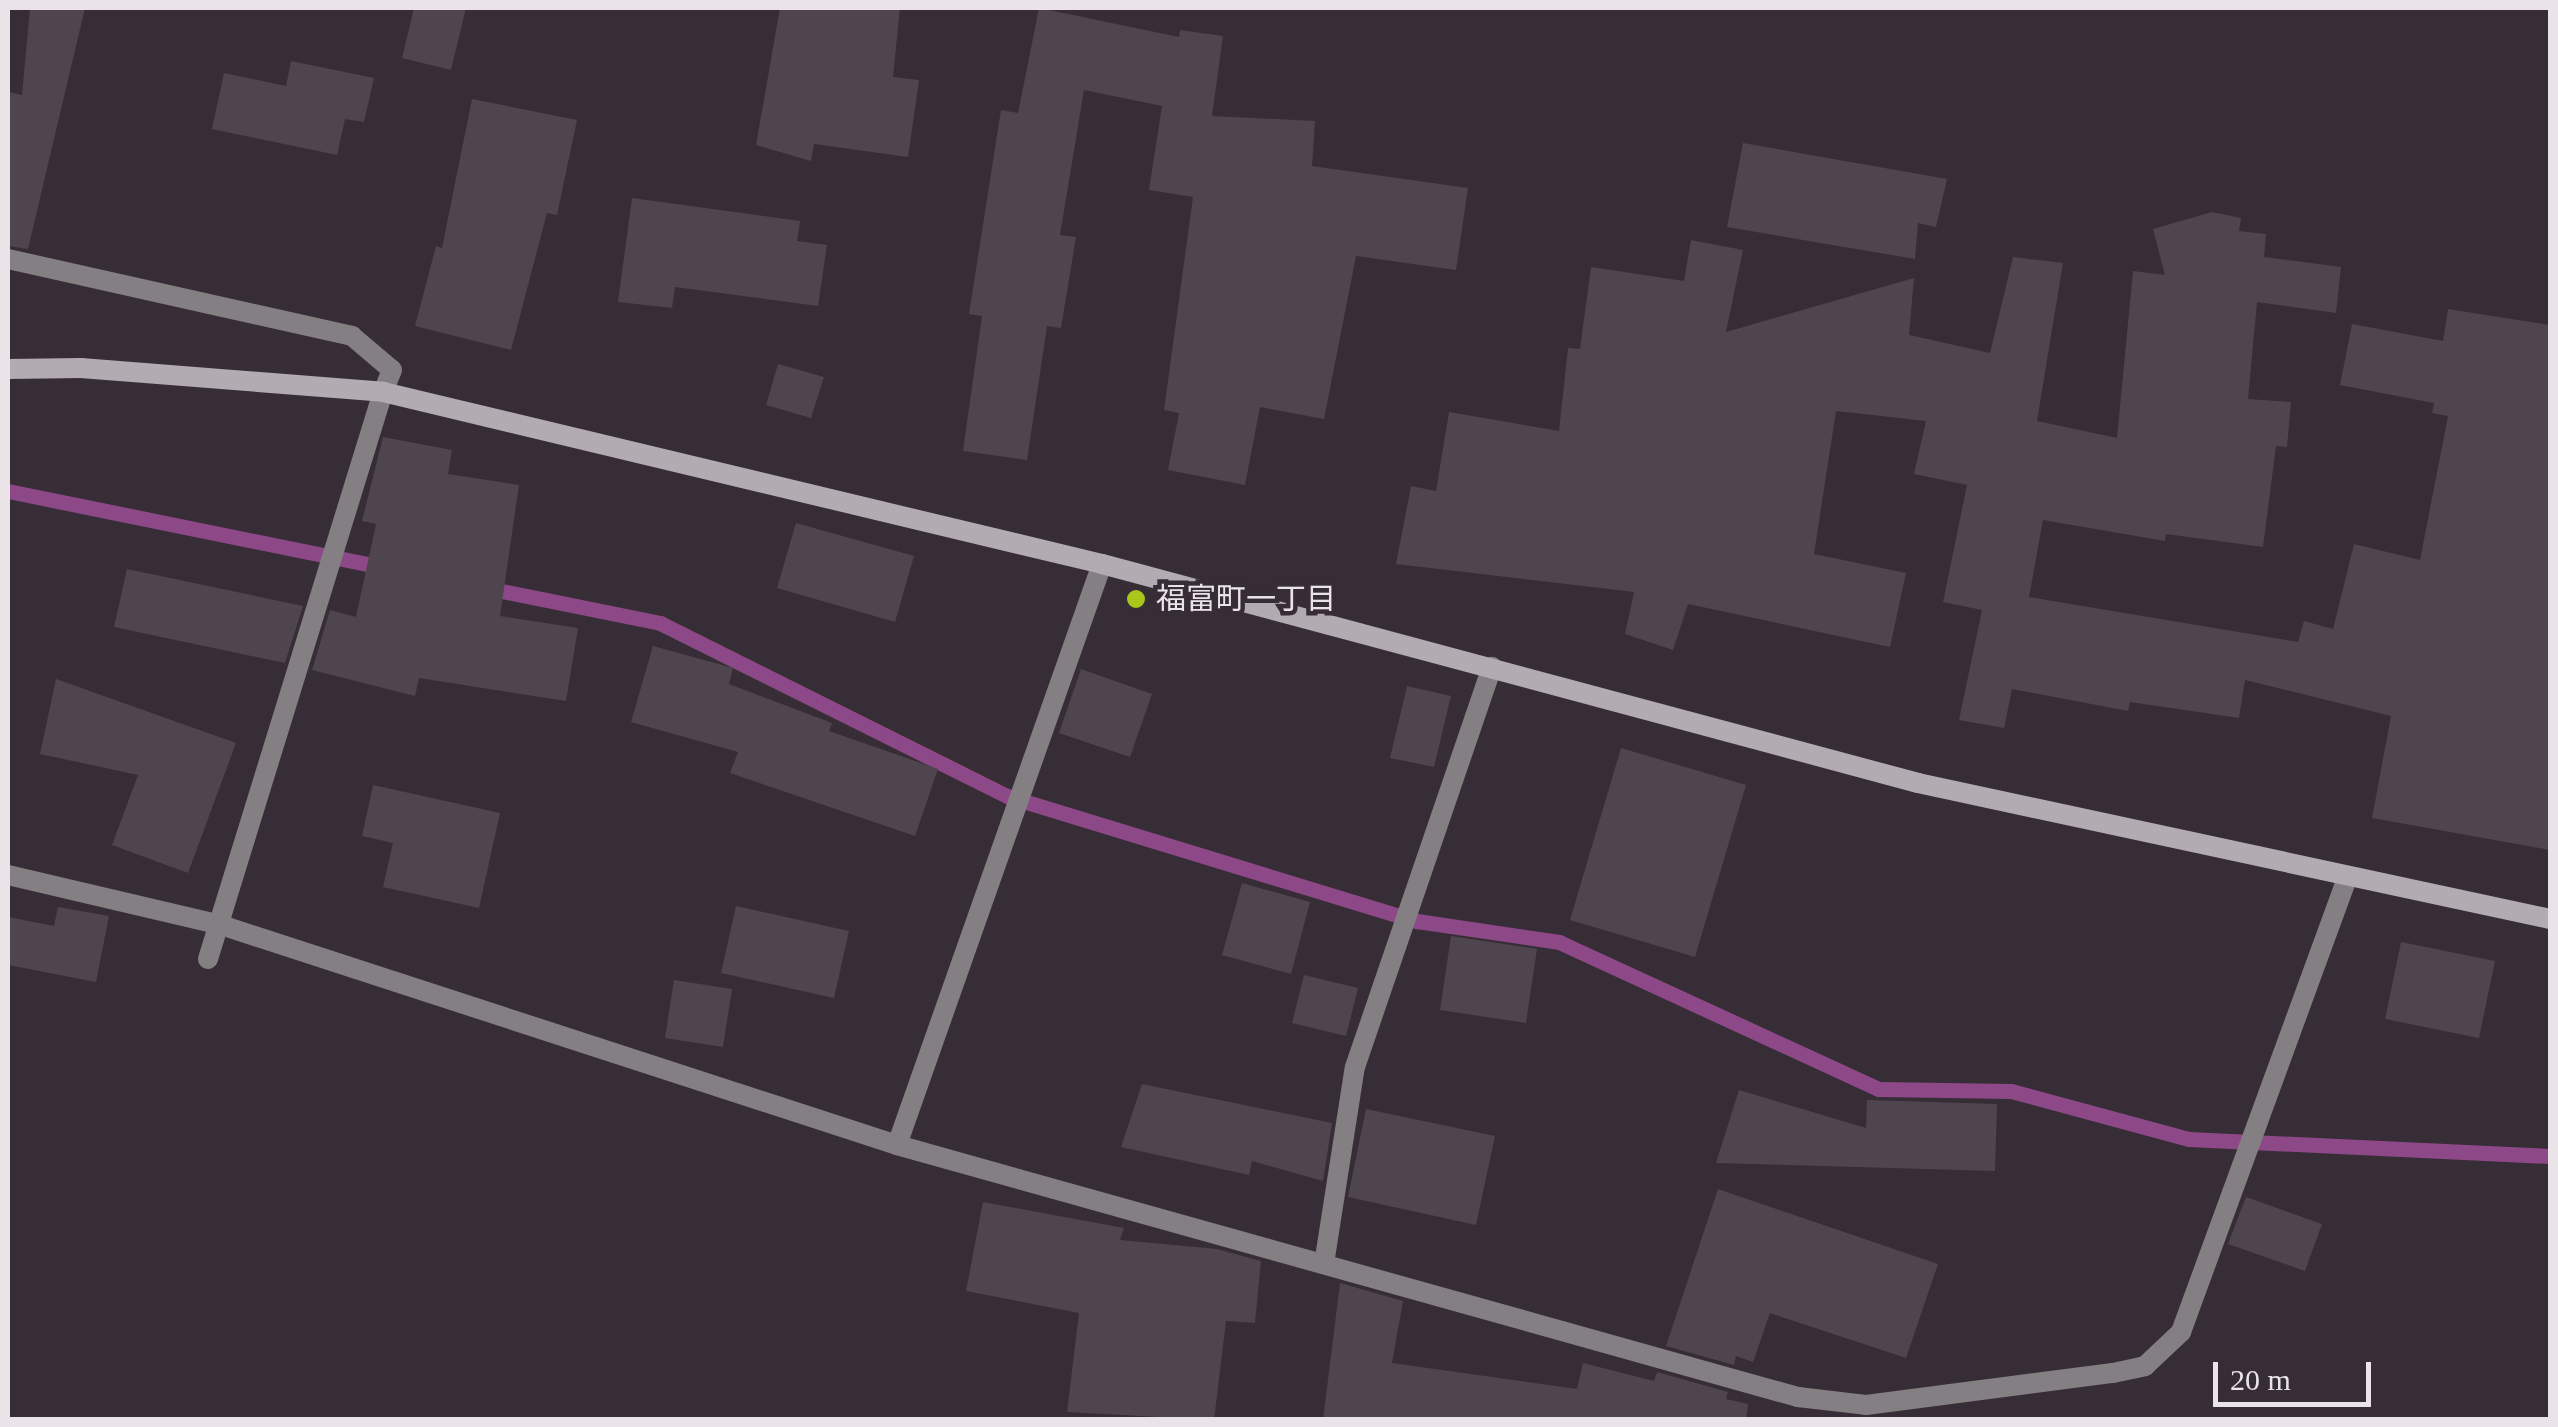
<!DOCTYPE html>
<html>
<head>
<meta charset="utf-8">
<style>
  body { margin:0 }
  #map { position:relative; width:2558px; height:1427px; overflow:hidden; background:#372d36; font-family:"Times New Roman","Noto Sans JP",serif }
  div>[style] { position:absolute }
  .stream>* { height:15px; margin:-7.5px; padding:0 7.5px; transform-origin:7.5px; border-radius:7.5px; background:#8d4987 }
  .building>* { inset:0; background:#4f454e }
  .lane>* { height:20px; margin:-10px; padding:0 10px; transform-origin:10px; border-radius:10px; background:#847f83 }
  .street>* { height:20px; margin:-10px; padding:0 10px; transform-origin:10px; border-radius:10px; background:#847f83 }
  .secondary>* { height:20px; margin:-10px; padding:0 10px; transform-origin:10px; border-radius:10px; background:#b3abb2 }
  .dots>* { width:28px; height:28px; translate:-50% -50%; box-sizing:border-box; border:5px solid #372d36; border-radius:50% }
  span { translate:-50% -50%; white-space:nowrap; text-align:center; line-height:1.15; -webkit-text-stroke:9px #372d36; paint-order:stroke }
  .poi-label { font-size:30px; color:#eae4e9 }
  .left { translate:0 -50%; text-align:left }
  .frame { position:absolute; inset:0; border:10px solid #eae4e9; pointer-events:none }
  .scale { position:absolute; left:2213px; top:1362px; width:158px; height:45px; box-sizing:border-box; border:5px solid #eae4e9; border-top:0; padding-left:12px; font-size:30px; line-height:35px; white-space:nowrap; color:#eae4e9; -webkit-text-stroke:8px #372d36; paint-order:stroke }
</style>
</head>
<body>
<div id="map">
  <div class="stream">
    <div style="left:8px;top:491px;width:386px;rotate:11.5deg"></div>
    <div style="left:487px;top:588px;width:177px;rotate:11.4deg"></div>
    <div style="left:660px;top:623px;width:388px;rotate:26.5deg"></div>
    <div style="left:1007px;top:796px;width:429px;rotate:17deg"></div>
    <div style="left:1417px;top:921px;width:144px;rotate:8.4deg"></div>
    <div style="left:1559px;top:942px;width:352px;rotate:24.7deg"></div>
    <div style="left:1879px;top:1089px;width:132px;rotate:0.9deg"></div>
    <div style="left:2011px;top:1091px;width:184px;rotate:15.1deg"></div>
    <div style="left:2189px;top:1139px;width:361px;rotate:2.7deg"></div>
  </div>
  <div class="building">
    <div style="clip-path:polygon(30px 8px,85px 8px,28px 249px,8px 246px,8px 92px,22px 95px)"></div>
    <div style="clip-path:polygon(414px 8px,466px 8px,451px 70px,402px 58px)"></div>
    <div style="clip-path:polygon(780px 8px,900px 8px,893px 77px,919px 80px,908px 157px,814px 144px,811px 161px,756px 145px)"></div>
    <div style="clip-path:polygon(1039px 8px,1179px 37px,1180px 30px,1223px 36px,1212px 116px,1315px 121px,1312px 166px,1468px 188px,1456px 270px,1356px 256px,1324px 419px,1260px 407px,1245px 485px,1168px 470px,1179px 413px,1164px 410px,1193px 197px,1149px 190px,1162px 106px,1084px 90px,1060px 235px,1076px 237px,1061px 328px,1047px 326px,1027px 460px,963px 451px,982px 316px,969px 314px,1001px 110px,1018px 113px)"></div>
    <div style="clip-path:polygon(291px 61px,374px 78px,364px 122px,345px 119px,337px 155px,212px 129px,224px 73px,286px 86px)"></div>
    <div style="clip-path:polygon(472px 99px,577px 120px,557px 215px,547px 213px,511px 350px,415px 326px,436px 246px,442px 248px)"></div>
    <div style="clip-path:polygon(1743px 143px,1947px 179px,1936px 227px,1918px 223px,1915px 259px,1727px 227px)"></div>
    <div style="clip-path:polygon(632px 198px,800px 221px,797px 241px,827px 245px,818px 306px,675px 287px,672px 308px,618px 302px)"></div>
    <div style="clip-path:polygon(2212px 212px,2241px 218px,2239px 231px,2266px 234px,2264px 257px,2341px 267px,2336px 313px,2257px 302px,2248px 399px,2291px 402px,2287px 447px,2276px 446px,2263px 547px,2166px 534px,2165px 541px,2043px 520px,2029px 597px,2298px 642px,2304px 621px,2333px 629px,2354px 544px,2420px 560px,2448px 416px,2432px 413px,2434px 403px,2340px 385px,2352px 324px,2443px 341px,2448px 309px,2550px 325px,2550px 850px,2372px 818px,2391px 716px,2245px 680px,2239px 718px,2130px 702px,2128px 711px,2012px 689px,2004px 728px,1959px 720px,1982px 610px,1943px 602px,1967px 485px,1914px 474px,1926px 421px,1836px 411px,1814px 554px,1906px 573px,1890px 647px,1688px 604px,1673px 650px,1625px 634px,1634px 592px,1396px 564px,1411px 486px,1436px 491px,1449px 412px,1559px 431px,1568px 348px,1580px 349px,1591px 267px,1684px 281px,1691px 240px,1743px 250px,1726px 332px,1914px 278px,1909px 335px,1990px 353px,2013px 257px,2063px 263px,2037px 421px,2117px 438px,2133px 271px,2165px 275px,2153px 229px)"></div>
    <div style="clip-path:polygon(778px 364px,824px 377px,811px 418px,766px 405px)"></div>
    <div style="clip-path:polygon(383px 437px,452px 450px,448px 474px,519px 485px,500px 616px,578px 628px,566px 701px,419px 678px,415px 696px,312px 670px,330px 610px,356px 617px,376px 524px,362px 521px)"></div>
    <div style="clip-path:polygon(796px 523px,914px 556px,895px 622px,777px 588px)"></div>
    <div style="clip-path:polygon(127px 569px,303px 606px,285px 663px,114px 627px)"></div>
    <div style="clip-path:polygon(653px 646px,733px 668px,729px 684px,832px 723px,829px 731px,938px 769px,915px 836px,730px 773px,738px 752px,631px 722px)"></div>
    <div style="clip-path:polygon(1081px 669px,1152px 694px,1130px 757px,1059px 733px)"></div>
    <div style="clip-path:polygon(56px 679px,236px 743px,188px 873px,112px 845px,138px 775px,40px 754px)"></div>
    <div style="clip-path:polygon(1407px 686px,1451px 696px,1434px 767px,1390px 758px)"></div>
    <div style="clip-path:polygon(1621px 748px,1746px 785px,1695px 957px,1570px 920px)"></div>
    <div style="clip-path:polygon(373px 785px,500px 813px,479px 908px,383px 887px,393px 843px,362px 836px)"></div>
    <div style="clip-path:polygon(1242px 883px,1310px 902px,1291px 974px,1222px 955px)"></div>
    <div style="clip-path:polygon(736px 906px,849px 931px,834px 998px,721px 973px)"></div>
    <div style="clip-path:polygon(58px 907px,109px 916px,96px 982px,8px 965px,8px 917px,54px 926px)"></div>
    <div style="clip-path:polygon(1451px 936px,1537px 949px,1526px 1023px,1440px 1010px)"></div>
    <div style="clip-path:polygon(2401px 942px,2495px 961px,2479px 1038px,2385px 1019px)"></div>
    <div style="clip-path:polygon(1304px 975px,1358px 988px,1346px 1036px,1292px 1023px)"></div>
    <div style="clip-path:polygon(674px 980px,732px 989px,723px 1047px,665px 1038px)"></div>
    <div style="clip-path:polygon(1142px 1084px,1332px 1123px,1323px 1181px,1252px 1161px,1249px 1175px,1121px 1147px)"></div>
    <div style="clip-path:polygon(1739px 1090px,1866px 1128px,1867px 1100px,1997px 1104px,1995px 1171px,1716px 1163px)"></div>
    <div style="clip-path:polygon(1366px 1109px,1495px 1136px,1476px 1225px,1348px 1197px)"></div>
    <div style="clip-path:polygon(1718px 1189px,1938px 1264px,1906px 1358px,1770px 1313px,1753px 1362px,1736px 1356px,1734px 1365px,1666px 1346px)"></div>
    <div style="clip-path:polygon(2246px 1197px,2322px 1224px,2305px 1271px,2228px 1244px)"></div>
    <div style="clip-path:polygon(983px 1202px,1124px 1228px,1120px 1240px,1217px 1249px,1261px 1261px,1255px 1323px,1226px 1321px,1214px 1420px,1067px 1412px,1079px 1313px,966px 1291px)"></div>
    <div style="clip-path:polygon(1340px 1283px,1403px 1301px,1392px 1363px,1577px 1389px,1583px 1363px,1654px 1381px,1657px 1372px,1728px 1392px,1726px 1399px,1748px 1404px,1746px 1420px,1323px 1420px)"></div>
  </div>
  <div class="lane">
    <div style="left:208px;top:959px;width:593px;rotate:-72.85deg"></div>
  </div>
  <div class="street">
    <div style="left:8px;top:259px;width:353px;rotate:12.6deg"></div>
    <div style="left:352px;top:336px;width:52px;rotate:40.4deg"></div>
    <div style="left:392px;top:370px;width:24px;rotate:112deg"></div>
    <div style="left:8px;top:875px;width:219px;rotate:13.2deg"></div>
    <div style="left:221px;top:925px;width:711px;rotate:18.03deg"></div>
    <div style="left:897px;top:1145px;width:936px;rotate:15.63deg"></div>
    <div style="left:1798px;top:1397px;width:68px;rotate:6.7deg"></div>
    <div style="left:1866px;top:1405px;width:249px;rotate:-7.4deg"></div>
    <div style="left:2113px;top:1373px;width:33px;rotate:-12deg"></div>
    <div style="left:2145px;top:1366px;width:50px;rotate:-43.4deg"></div>
    <div style="left:2181px;top:1332px;width:481px;rotate:-69.9deg"></div>
    <div style="left:897px;top:1145px;width:616px;rotate:-70.57deg"></div>
    <div style="left:1324px;top:1264px;width:199px;rotate:-81.1deg"></div>
    <div style="left:1355px;top:1067px;width:423px;rotate:-71.1deg"></div>
  </div>
  <div class="secondary">
    <div style="left:8px;top:369px;width:73px;rotate:-0.8deg"></div>
    <div style="left:81px;top:368px;width:303px;rotate:4.5deg"></div>
    <div style="left:383px;top:392px;width:739px;rotate:13.45deg"></div>
    <div style="left:1102px;top:564px;width:845px;rotate:15.02deg"></div>
    <div style="left:1918px;top:783px;width:646px;rotate:12.14deg"></div>
  </div>
  <div class="dots">
    <div style="left:1136px;top:599px;background:#a9c71a"></div>
  </div>
  <div class="poi-label">
    <span class="left" style="left:1156px;top:599px">福富町一丁目</span>
  </div>
  <div class="frame"></div>
  <div class="scale">20 m</div>
</div>
</body>
</html>
